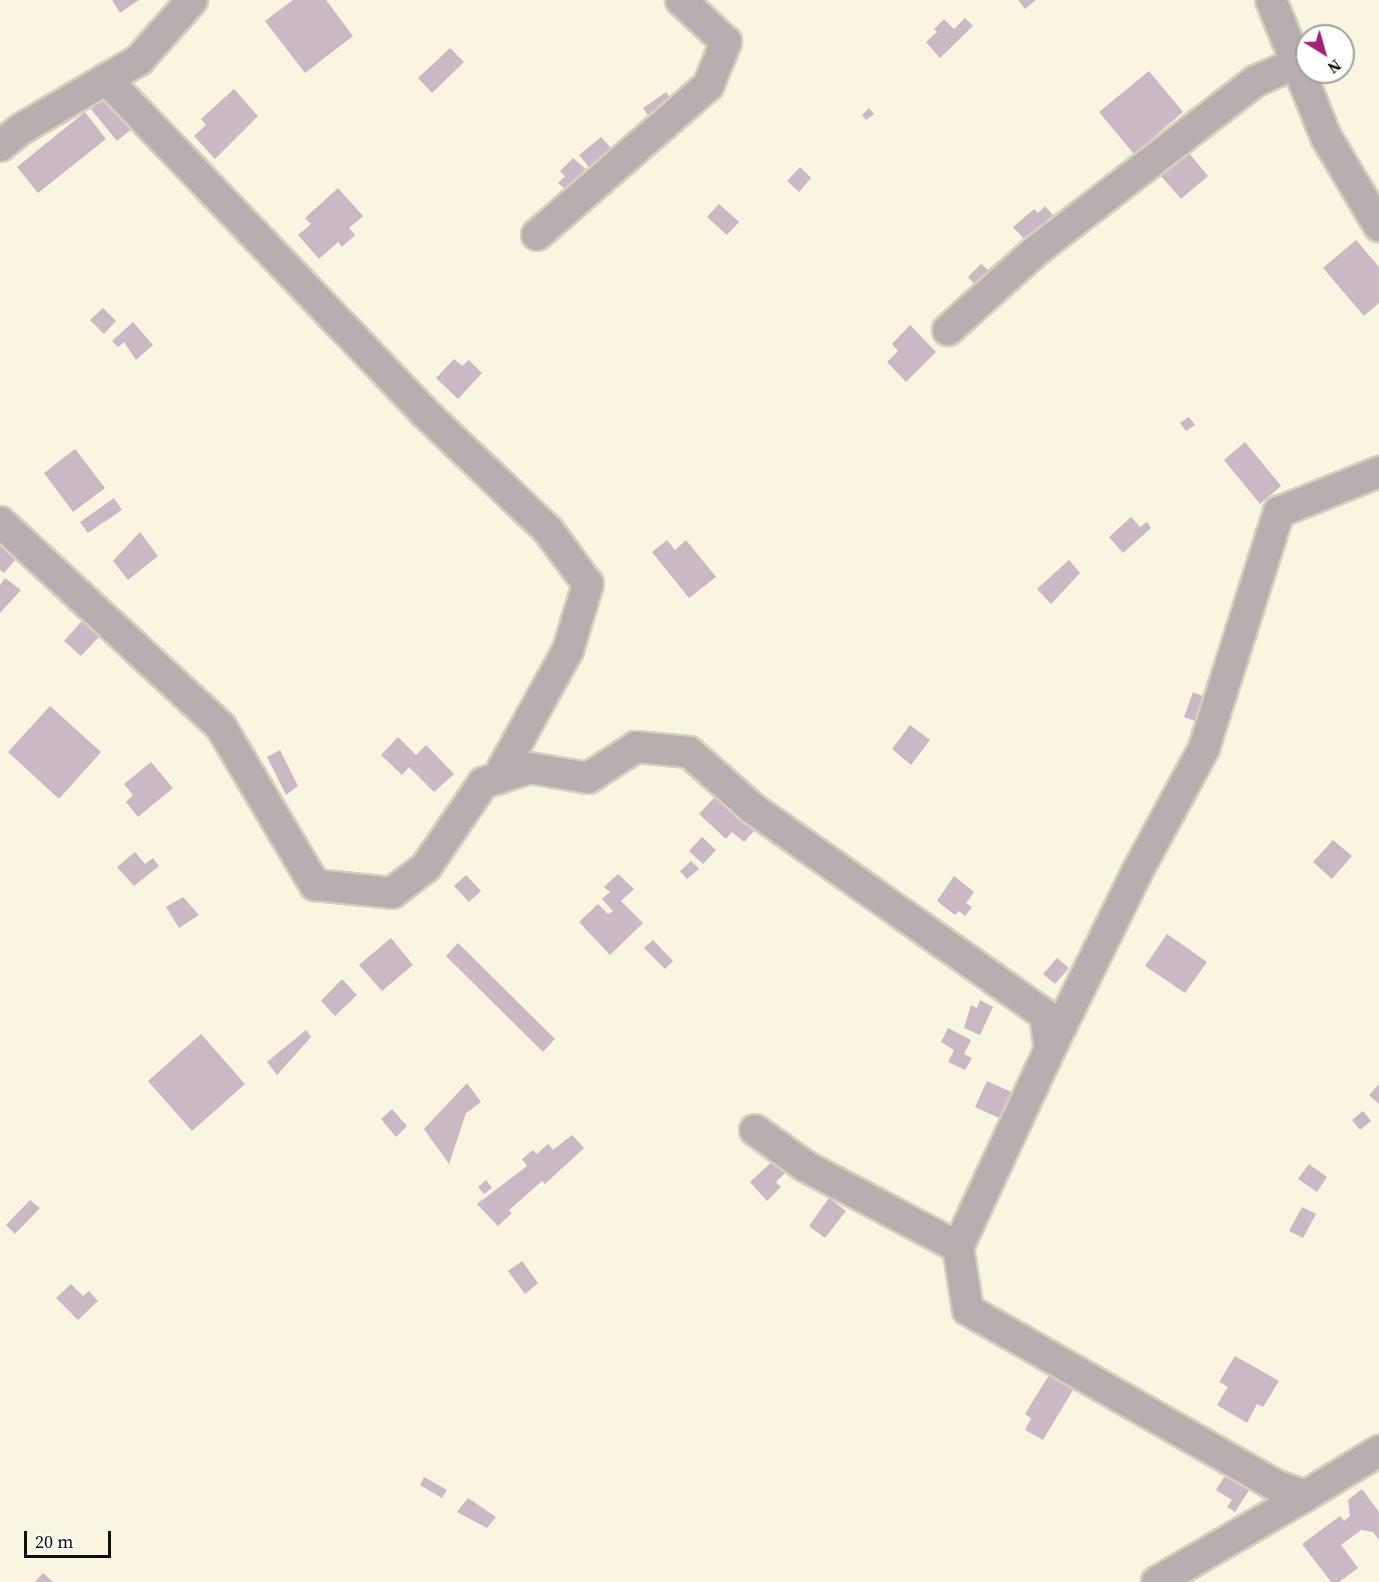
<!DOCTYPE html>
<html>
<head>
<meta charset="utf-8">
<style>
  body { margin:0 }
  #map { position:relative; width:1379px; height:1582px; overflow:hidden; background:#f9f5e1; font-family:"Source Serif 4",serif }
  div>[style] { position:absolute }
  .building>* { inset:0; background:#cab8c5 }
  .roads { filter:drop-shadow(2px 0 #d4d0be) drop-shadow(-2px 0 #d4d0be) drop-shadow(0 2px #d4d0be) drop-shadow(0 -2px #d4d0be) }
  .street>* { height:30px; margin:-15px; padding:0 15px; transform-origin:15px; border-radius:15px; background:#b8aeb0 }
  span { translate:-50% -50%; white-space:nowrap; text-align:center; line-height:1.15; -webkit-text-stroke:6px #fff; paint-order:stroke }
  .north { position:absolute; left:1295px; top:24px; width:60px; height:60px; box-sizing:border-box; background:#fff; border:2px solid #9f9f9c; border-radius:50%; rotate:143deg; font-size:16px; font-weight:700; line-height:24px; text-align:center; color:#0f0e07 }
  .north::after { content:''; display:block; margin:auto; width:21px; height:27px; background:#a02378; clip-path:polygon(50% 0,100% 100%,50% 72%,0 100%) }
  .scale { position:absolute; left:24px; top:1531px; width:87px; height:27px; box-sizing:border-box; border:3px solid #0f0e07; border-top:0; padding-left:8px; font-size:18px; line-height:21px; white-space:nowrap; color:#0f0e07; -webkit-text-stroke:4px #fff; paint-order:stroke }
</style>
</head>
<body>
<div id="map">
  <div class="building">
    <div style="clip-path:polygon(112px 0,139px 0,120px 13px)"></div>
    <div style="clip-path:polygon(293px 0,326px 0,353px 36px,305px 73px,265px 21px)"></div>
    <div style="clip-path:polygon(1018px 0,1036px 0,1025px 9px)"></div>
    <div style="clip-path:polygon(965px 18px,973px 26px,940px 58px,926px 42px,937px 32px,934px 29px,944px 19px,954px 29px)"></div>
    <div style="clip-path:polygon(450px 48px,464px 62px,432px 93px,418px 78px)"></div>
    <div style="clip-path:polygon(1149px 71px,1183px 112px,1134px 154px,1099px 112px)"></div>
    <div style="clip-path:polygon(234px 89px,258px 116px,215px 159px,194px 136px,206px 125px,201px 119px)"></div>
    <div style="clip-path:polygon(114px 90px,141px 121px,117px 141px,91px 109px)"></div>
    <div style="clip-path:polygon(666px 92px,676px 106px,653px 122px,643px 108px)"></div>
    <div style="clip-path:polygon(869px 108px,874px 114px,866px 120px,862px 115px)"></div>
    <div style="clip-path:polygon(85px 112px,106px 139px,38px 193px,17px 167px)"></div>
    <div style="clip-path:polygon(601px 137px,617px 155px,595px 174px,579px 155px)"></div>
    <div style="clip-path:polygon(1188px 152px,1208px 176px,1181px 199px,1161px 176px)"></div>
    <div style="clip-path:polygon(573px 158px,589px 172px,570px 193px,558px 183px,565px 176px,560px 171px)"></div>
    <div style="clip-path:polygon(800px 167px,811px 178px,799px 192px,787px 181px)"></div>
    <div style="clip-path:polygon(338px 188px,363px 216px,349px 228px,355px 235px,342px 247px,338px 242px,319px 259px,298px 235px,311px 224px,305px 218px)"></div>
    <div style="clip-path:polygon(719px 204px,739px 222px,727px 235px,707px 217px)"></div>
    <div style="clip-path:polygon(1045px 206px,1053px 215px,1038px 230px,1043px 236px,1031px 246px,1013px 227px,1034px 209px,1038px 213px)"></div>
    <div style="clip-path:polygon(1356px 240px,1379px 267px,1379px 303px,1364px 316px,1323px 268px)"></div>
    <div style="clip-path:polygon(997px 262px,1004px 269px,981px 291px,968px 277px,981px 264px,988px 270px)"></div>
    <div style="clip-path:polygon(103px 308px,116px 321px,104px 334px,90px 320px)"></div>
    <div style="clip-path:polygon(133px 322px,153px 345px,136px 360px,124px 342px,118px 347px,112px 341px)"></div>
    <div style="clip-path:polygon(910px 325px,936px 352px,906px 382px,887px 362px,898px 351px,892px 344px)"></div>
    <div style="clip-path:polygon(454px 359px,462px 366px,469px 360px,482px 373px,458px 399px,436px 378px)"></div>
    <div style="clip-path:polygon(1189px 417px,1195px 425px,1186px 431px,1180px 423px)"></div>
    <div style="clip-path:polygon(1245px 442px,1281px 486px,1260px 504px,1224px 460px)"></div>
    <div style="clip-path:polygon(75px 449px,105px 488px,73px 512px,44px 473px)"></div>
    <div style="clip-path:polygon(114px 498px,122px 510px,88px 533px,80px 522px)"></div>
    <div style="clip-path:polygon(1131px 517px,1140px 527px,1147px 522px,1151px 528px,1123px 553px,1109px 537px)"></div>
    <div style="clip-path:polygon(140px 532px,158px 556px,128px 580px,113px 561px)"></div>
    <div style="clip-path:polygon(0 536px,21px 553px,4px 573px,0 570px)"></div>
    <div style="clip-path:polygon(667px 540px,675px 550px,686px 540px,716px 577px,689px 598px,652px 552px)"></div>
    <div style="clip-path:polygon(1069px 560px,1080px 573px,1051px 604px,1037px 589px)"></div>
    <div style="clip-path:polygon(5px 578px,21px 590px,0 613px,0 585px)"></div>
    <div style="clip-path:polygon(82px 621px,99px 637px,81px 656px,64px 641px)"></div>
    <div style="clip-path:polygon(1193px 692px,1205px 697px,1195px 721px,1184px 717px)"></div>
    <div style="clip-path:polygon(50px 706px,101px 752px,59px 799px,8px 752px)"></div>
    <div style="clip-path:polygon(910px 725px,930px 740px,911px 765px,892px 749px)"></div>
    <div style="clip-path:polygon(398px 737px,416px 755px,426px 745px,454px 774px,434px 792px,409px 767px,402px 775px,381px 755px)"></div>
    <div style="clip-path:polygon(280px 750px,298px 786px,286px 795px,267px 757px)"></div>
    <div style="clip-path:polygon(151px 762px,173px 788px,138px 817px,126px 802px,133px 795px,124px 784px)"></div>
    <div style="clip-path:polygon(724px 787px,762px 822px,744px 842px,732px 832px,726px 839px,699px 814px)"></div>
    <div style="clip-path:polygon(702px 837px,716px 850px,703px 864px,689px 851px)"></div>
    <div style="clip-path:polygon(1333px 840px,1352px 856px,1332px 879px,1313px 862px)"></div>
    <div style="clip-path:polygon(135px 852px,145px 864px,153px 858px,159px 866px,134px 886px,117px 867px)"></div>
    <div style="clip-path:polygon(691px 861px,699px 869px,687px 879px,680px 871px)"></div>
    <div style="clip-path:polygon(618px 874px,634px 889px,621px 901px,643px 923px,610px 955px,579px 922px,598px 904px,608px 914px,613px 911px,602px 899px,610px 892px,604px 887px)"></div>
    <div style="clip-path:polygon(466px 875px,481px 891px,469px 902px,454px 886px)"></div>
    <div style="clip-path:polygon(954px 876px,974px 892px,966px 903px,972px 907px,965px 916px,959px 911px,955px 915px,937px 901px)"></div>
    <div style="clip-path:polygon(183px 897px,199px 915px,179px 928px,166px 907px)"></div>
    <div style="clip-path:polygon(1167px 934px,1207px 962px,1185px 993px,1145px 966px)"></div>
    <div style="clip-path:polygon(391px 938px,413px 965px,382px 991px,359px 965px)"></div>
    <div style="clip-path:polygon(653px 940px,673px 961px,665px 969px,644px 948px)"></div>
    <div style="clip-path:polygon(458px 943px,555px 1039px,543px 1052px,446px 956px)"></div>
    <div style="clip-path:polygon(1057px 958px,1069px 968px,1055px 984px,1043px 974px)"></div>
    <div style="clip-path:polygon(342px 979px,357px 995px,335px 1016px,321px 1001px)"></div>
    <div style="clip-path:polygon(980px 1000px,993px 1007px,980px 1035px,964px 1028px,971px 1005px,977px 1008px)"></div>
    <div style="clip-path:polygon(948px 1028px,971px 1040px,964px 1054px,972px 1058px,965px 1070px,948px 1062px,954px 1050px,941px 1042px)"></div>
    <div style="clip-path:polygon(306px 1030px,311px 1037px,277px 1075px,267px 1062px)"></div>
    <div style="clip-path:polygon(201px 1034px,245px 1084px,192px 1131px,148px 1081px)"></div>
    <div style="clip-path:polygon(987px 1081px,1020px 1096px,1008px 1122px,975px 1107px)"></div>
    <div style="clip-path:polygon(467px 1083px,481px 1102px,466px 1113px,449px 1164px,424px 1129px)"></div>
    <div style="clip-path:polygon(1379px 1084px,1379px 1104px,1369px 1095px)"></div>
    <div style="clip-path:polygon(392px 1109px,407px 1126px,396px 1137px,381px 1119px)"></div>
    <div style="clip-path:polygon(1363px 1111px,1371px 1121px,1360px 1130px,1352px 1120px)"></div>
    <div style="clip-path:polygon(572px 1135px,584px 1148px,545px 1184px,542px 1181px,509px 1210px,512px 1213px,498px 1226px,477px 1204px,527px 1166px,522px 1159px,533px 1150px,537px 1154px,548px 1144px,553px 1150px)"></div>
    <div style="clip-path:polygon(777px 1157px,789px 1169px,776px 1182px,781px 1187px,767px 1201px,750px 1182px)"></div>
    <div style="clip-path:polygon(1309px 1164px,1327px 1177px,1317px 1192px,1298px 1179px)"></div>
    <div style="clip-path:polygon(486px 1180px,492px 1188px,484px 1194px,478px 1187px)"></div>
    <div style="clip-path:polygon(829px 1198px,846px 1211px,825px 1238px,809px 1226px)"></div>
    <div style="clip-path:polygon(30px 1200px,40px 1208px,15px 1234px,6px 1225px)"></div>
    <div style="clip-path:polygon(1302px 1207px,1316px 1214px,1303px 1238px,1289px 1231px)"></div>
    <div style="clip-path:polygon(522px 1261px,538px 1283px,525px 1294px,508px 1271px)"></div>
    <div style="clip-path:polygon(71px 1284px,83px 1296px,89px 1291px,98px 1301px,78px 1320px,56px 1298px)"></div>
    <div style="clip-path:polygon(1235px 1356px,1279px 1381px,1263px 1407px,1257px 1404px,1247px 1423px,1217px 1405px,1228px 1387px,1219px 1382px)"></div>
    <div style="clip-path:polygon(1052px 1370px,1076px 1385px,1043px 1440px,1025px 1430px,1031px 1418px,1025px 1414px)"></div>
    <div style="clip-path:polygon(1231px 1466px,1255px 1481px,1235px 1512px,1227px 1507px,1232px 1500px,1216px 1490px)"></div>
    <div style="clip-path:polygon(424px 1477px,447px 1490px,442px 1498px,420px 1485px)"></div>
    <div style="clip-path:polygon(1362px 1489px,1379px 1512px,1379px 1540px,1373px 1532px,1361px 1530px,1341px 1545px,1358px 1568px,1339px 1582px,1331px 1582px,1302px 1544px,1340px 1516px,1344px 1521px,1350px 1516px,1348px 1500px)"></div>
    <div style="clip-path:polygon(468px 1498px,496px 1517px,487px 1528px,457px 1512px)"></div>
    <div style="clip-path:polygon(43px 1573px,53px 1582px,35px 1582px)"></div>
  </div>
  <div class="roads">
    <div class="street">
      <div style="left:1271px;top:0;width:148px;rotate:68.1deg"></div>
      <div style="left:1326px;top:137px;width:104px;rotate:59.2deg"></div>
      <div style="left:106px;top:79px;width:459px;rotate:46.3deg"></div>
      <div style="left:423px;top:411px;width:173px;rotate:43.6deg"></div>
      <div style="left:548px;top:530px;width:67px;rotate:53.5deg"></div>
      <div style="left:588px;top:584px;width:69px;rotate:106.9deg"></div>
      <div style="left:568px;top:650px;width:147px;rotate:118.8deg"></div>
      <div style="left:0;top:146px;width:27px;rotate:-39deg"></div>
      <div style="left:21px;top:129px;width:137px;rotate:-30.3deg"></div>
      <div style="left:139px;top:60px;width:80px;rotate:-48.5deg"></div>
      <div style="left:537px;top:235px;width:227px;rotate:-41.1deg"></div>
      <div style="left:708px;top:86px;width:48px;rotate:-67.8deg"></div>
      <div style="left:726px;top:42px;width:62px;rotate:-137deg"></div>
      <div style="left:948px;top:330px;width:120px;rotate:-42deg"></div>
      <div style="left:1037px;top:250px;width:277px;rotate:-37.7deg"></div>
      <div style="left:1256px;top:81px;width:47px;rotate:-23.8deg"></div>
      <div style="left:0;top:522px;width:301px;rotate:42.8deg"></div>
      <div style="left:221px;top:727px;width:184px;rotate:59.3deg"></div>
      <div style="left:315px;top:885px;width:77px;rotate:5.9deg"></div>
      <div style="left:392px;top:893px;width:43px;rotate:-37.4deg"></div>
      <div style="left:426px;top:867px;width:102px;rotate:-55.8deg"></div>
      <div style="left:483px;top:783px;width:49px;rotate:-17.7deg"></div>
      <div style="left:530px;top:768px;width:59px;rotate:9.8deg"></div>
      <div style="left:588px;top:778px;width:57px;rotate:-32.9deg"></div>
      <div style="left:636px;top:747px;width:53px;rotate:5.4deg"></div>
      <div style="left:689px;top:752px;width:84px;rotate:41.6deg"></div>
      <div style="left:752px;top:808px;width:359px;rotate:35.2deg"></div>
      <div style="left:1045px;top:1015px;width:34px;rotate:82deg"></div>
      <div style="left:1050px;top:1049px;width:218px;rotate:114.9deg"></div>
      <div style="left:958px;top:1247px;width:64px;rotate:81deg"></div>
      <div style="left:968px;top:1310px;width:353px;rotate:29.7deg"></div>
      <div style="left:1275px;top:1485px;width:32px;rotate:20deg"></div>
      <div style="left:1305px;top:1496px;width:87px;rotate:-31.3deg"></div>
      <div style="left:1050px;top:1049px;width:195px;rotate:-63.8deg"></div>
      <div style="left:1136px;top:874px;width:143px;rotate:-61.6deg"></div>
      <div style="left:1204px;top:748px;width:248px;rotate:-72.4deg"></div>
      <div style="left:1279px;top:512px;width:108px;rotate:-21.8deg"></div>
      <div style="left:755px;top:1130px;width:62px;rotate:35.8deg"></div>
      <div style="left:805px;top:1166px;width:173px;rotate:27.9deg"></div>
      <div style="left:1157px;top:1582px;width:171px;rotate:-30.2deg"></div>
    </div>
  </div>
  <div class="north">N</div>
  <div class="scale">20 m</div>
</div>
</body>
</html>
